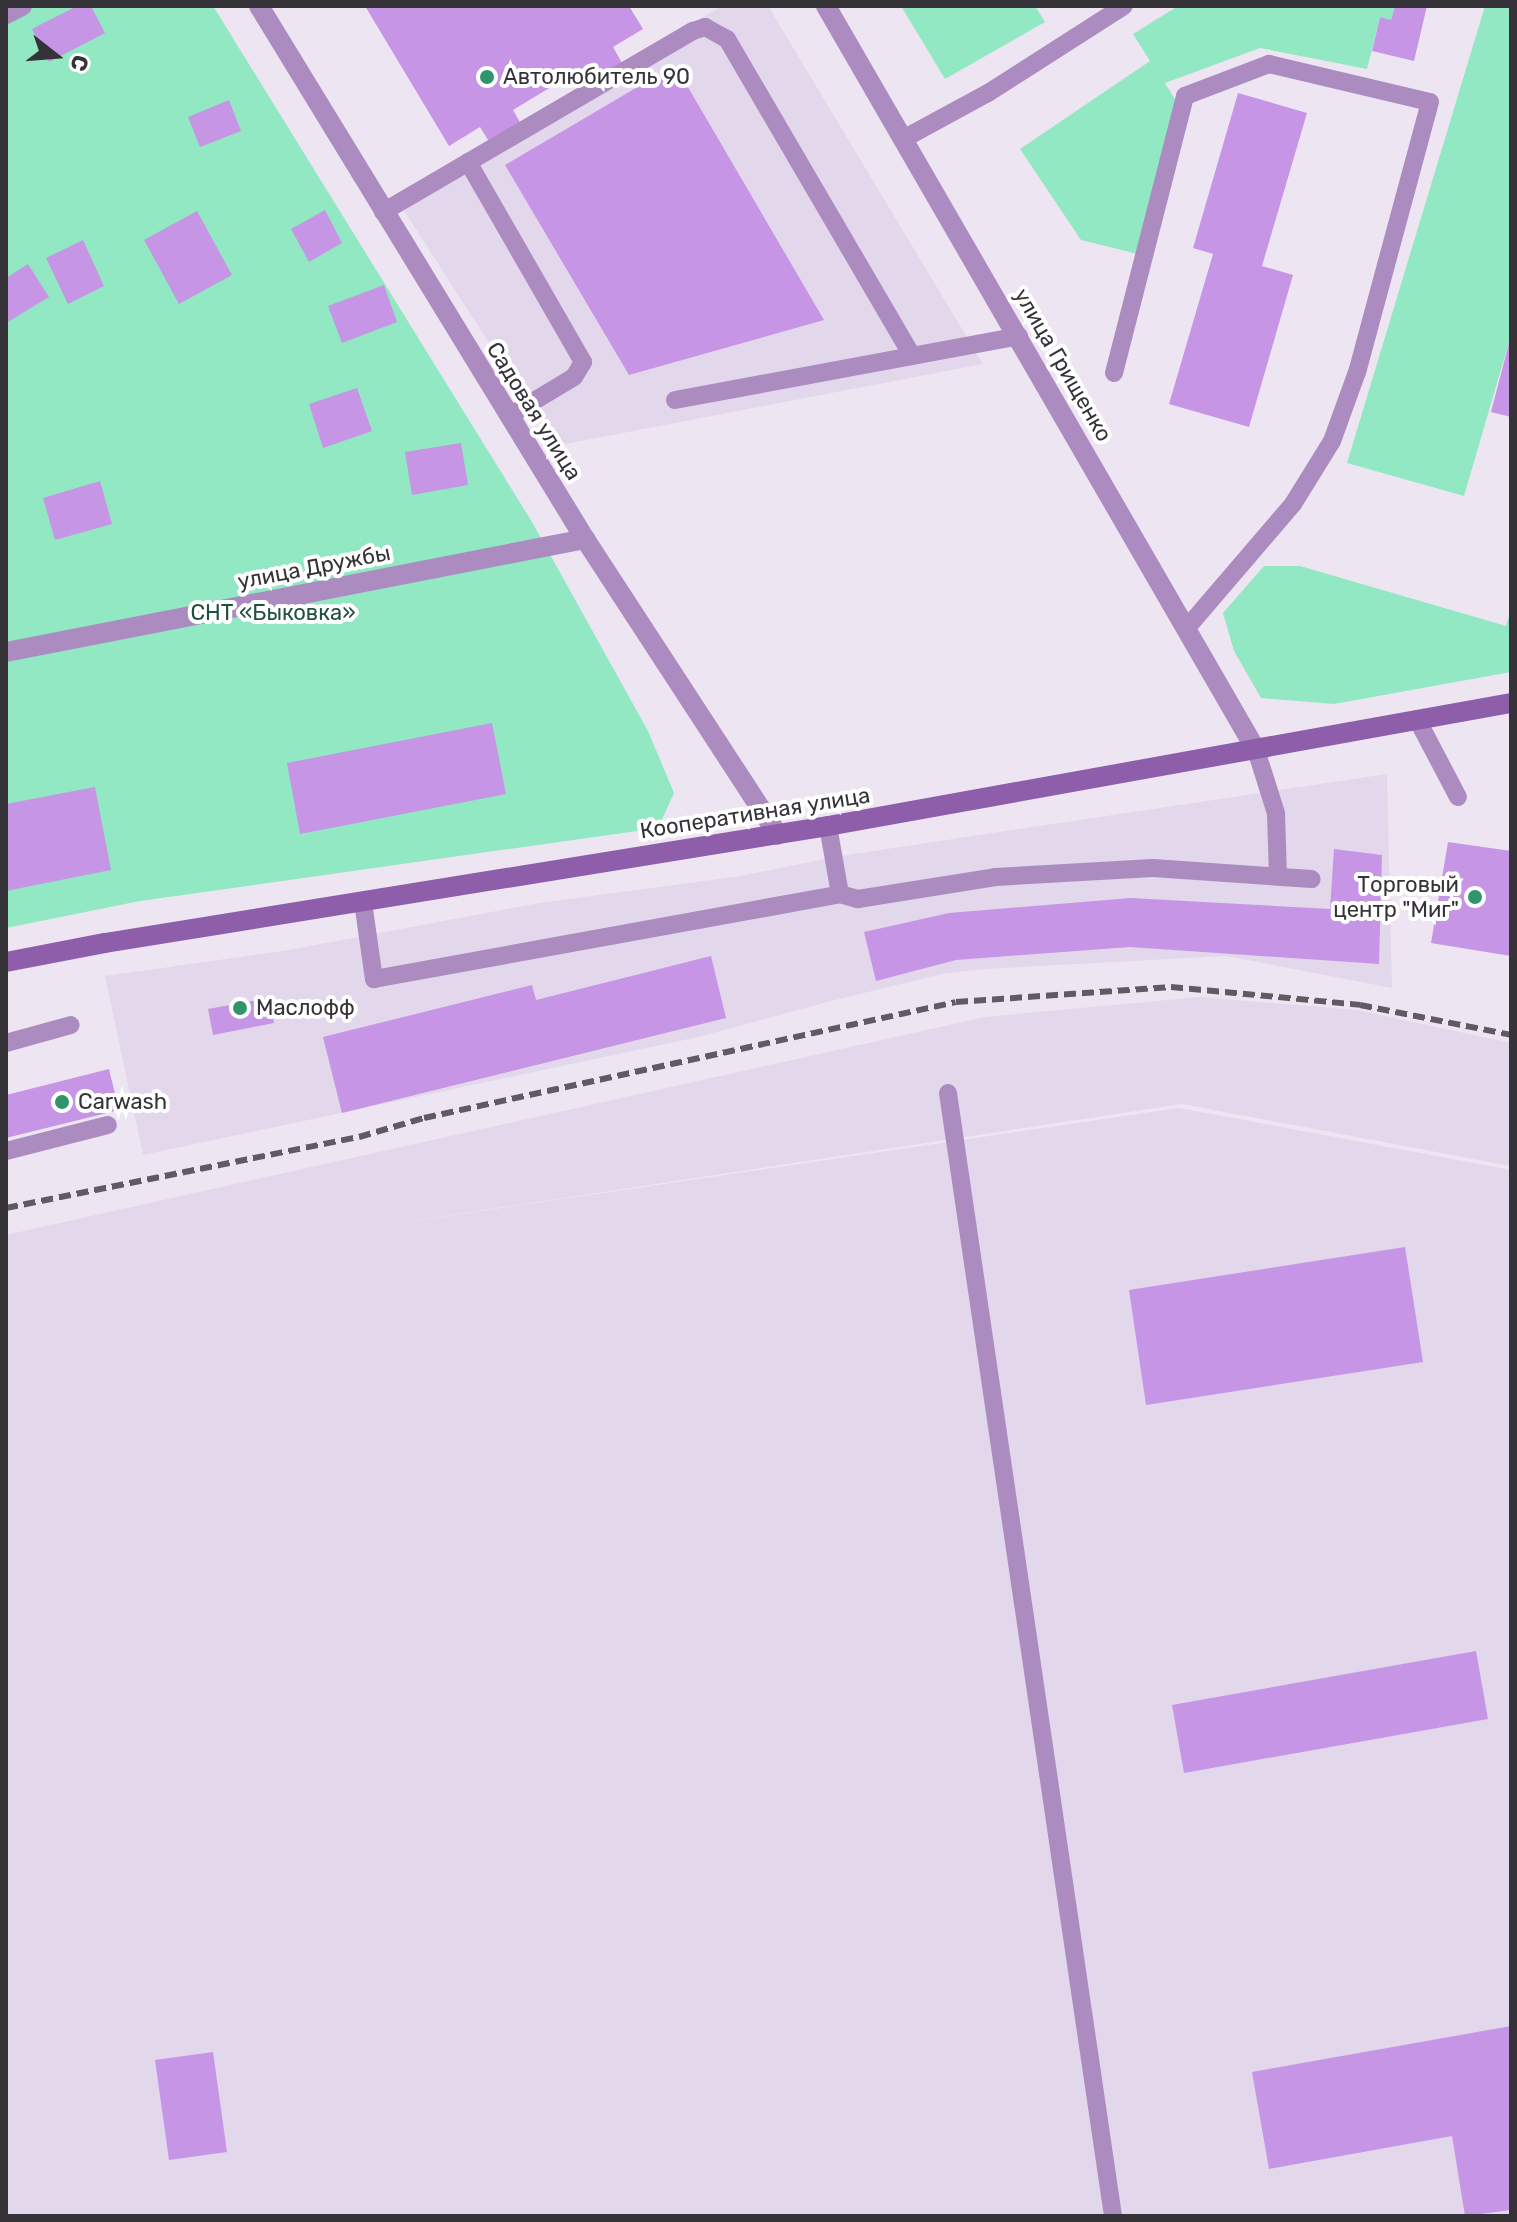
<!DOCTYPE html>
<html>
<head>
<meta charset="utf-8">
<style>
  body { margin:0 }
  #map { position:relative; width:1517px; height:2222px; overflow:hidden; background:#eee5f3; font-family:Rubik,sans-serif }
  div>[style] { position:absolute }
  .built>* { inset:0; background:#e3d7ec }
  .green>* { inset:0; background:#91e8c2 }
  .building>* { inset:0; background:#c795e5 }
  .service>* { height:18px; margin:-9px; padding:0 9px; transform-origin:9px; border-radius:9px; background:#ac8cc0 }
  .minor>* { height:20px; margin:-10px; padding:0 10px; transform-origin:10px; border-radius:10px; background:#ac8cc0 }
  .secondary>* { height:20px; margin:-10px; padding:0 10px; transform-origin:10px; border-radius:10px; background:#8e5eaa }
  .rail>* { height:6px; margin-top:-3px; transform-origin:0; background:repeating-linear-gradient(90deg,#605b62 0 12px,transparent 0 18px) }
  .dots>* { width:22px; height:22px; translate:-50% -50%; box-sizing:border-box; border:4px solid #fff; border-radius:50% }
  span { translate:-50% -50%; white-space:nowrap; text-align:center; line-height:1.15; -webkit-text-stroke:8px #fff; paint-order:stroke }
  .poi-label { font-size:22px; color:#363338 }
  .left { translate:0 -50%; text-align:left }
  .right { translate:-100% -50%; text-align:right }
  .street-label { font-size:22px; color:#363338 }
  .park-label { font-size:22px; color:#21513e }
  .frame { position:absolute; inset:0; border:8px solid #363338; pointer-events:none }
  .north { position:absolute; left:16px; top:16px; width:80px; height:80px; -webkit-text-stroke:6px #fff; paint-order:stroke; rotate:107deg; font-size:22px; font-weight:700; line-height:32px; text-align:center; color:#363338 }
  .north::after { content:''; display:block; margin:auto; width:28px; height:36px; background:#363338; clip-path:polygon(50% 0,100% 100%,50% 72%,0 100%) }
</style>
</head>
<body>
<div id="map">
  <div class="built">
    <div style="clip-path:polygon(722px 6px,768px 6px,983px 364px,555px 446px,396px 198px)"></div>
    <div style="clip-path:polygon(1387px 774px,1392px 988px,1226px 956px,984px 969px,942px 974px,831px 1001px,698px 1037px,143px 1155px,105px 976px,289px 950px,539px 903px,741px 876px,840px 856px)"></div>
    <div style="clip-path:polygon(1200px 997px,1357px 1010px,1511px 1043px,1511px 1166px,1182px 1104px,346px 1231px,1179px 1108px,1511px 1170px,1511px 2216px,6px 2216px,6px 1235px,985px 1017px)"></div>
  </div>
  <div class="green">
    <div style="clip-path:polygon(6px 6px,213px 6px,532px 522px,648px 731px,674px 793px,658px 828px,140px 901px,6px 928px)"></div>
    <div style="clip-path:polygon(901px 6px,1035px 6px,1045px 22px,945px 79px)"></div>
    <div style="clip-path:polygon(1178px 6px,1395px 6px,1391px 20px,1380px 17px,1367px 69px,1260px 48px,1165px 83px,1179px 106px,1142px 255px,1081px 240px,1020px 149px,1150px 61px,1133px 34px)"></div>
    <div style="clip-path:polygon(1485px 6px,1511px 6px,1511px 335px,1464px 496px,1347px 463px)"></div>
    <div style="clip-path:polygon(1264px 566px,1300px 566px,1506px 626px,1511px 609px,1511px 672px,1334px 704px,1261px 698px,1234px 651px,1223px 613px)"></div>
  </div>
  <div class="building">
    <div style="clip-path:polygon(77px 6px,91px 6px,105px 33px,49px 62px,32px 29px)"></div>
    <div style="clip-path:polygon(365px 6px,629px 6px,643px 29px,613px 47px,622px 63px,588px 84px,579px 70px,513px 110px,521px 124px,490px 143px,480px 127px,449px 146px)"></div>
    <div style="clip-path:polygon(1395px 6px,1427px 6px,1414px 61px,1372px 51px,1380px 17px,1391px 20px)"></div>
    <div style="clip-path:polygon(675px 65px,824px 320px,629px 375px,505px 165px)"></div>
    <div style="clip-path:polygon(1238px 93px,1307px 113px,1262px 266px,1293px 275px,1249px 427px,1169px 404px,1213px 254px,1193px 248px)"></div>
    <div style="clip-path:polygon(229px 100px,241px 131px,200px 147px,188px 117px)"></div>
    <div style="clip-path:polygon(325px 210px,342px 243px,309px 262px,291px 229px)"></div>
    <div style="clip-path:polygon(197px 211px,232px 275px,179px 304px,144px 240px)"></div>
    <div style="clip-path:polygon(83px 240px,104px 286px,68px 304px,46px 258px)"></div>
    <div style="clip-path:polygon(28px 264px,49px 297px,6px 323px,6px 278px)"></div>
    <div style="clip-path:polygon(384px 285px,397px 322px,342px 343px,328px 306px)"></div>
    <div style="clip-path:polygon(1510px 339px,1511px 339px,1511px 417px,1491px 412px)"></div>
    <div style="clip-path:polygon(357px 388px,372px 431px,323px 448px,309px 404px)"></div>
    <div style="clip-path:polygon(461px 443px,468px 485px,412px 495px,405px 452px)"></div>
    <div style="clip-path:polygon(100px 481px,112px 524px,55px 540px,43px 498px)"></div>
    <div style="clip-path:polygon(492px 723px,506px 794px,300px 834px,287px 763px)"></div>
    <div style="clip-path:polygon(95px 787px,111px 870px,6px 891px,6px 804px)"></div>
    <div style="clip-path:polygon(1448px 842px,1511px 851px,1511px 956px,1431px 943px)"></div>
    <div style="clip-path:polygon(1334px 849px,1382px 855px,1379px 964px,1130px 947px,956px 960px,876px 981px,864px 932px,949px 913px,1131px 898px,1330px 909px)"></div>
    <div style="clip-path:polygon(711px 956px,726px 1018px,342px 1113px,323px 1037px,532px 985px,536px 1000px)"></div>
    <div style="clip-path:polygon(269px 998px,274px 1023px,213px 1035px,208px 1009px)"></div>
    <div style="clip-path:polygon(109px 1069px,119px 1110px,6px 1138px,6px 1095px)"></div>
    <div style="clip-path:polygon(1405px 1247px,1423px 1362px,1146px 1405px,1129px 1290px)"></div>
    <div style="clip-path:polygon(1476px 1651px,1488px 1719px,1184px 1773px,1172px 1705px)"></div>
    <div style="clip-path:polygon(1511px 2026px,1511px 2210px,1465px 2216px,1452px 2136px,1269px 2169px,1252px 2072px)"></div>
    <div style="clip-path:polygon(213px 2052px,227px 2152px,169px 2160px,155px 2060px)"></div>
  </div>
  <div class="service">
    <div style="left:905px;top:138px;width:94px;rotate:-28.5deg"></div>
    <div style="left:988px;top:93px;width:161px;rotate:-32.6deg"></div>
    <div style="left:468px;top:162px;width:231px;rotate:60.1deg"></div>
    <div style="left:583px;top:362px;width:17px;rotate:121deg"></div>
    <div style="left:574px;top:377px;width:76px;rotate:149deg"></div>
    <div style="left:383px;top:212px;width:359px;rotate:-30.3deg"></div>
    <div style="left:693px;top:31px;width:13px;rotate:-18deg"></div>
    <div style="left:705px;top:27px;width:25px;rotate:29deg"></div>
    <div style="left:727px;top:39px;width:367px;rotate:59.7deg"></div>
    <div style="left:1114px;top:373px;width:286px;rotate:-75.6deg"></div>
    <div style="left:1185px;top:96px;width:90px;rotate:-20.9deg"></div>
    <div style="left:1269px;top:64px;width:165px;rotate:13.3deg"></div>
    <div style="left:1430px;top:102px;width:280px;rotate:105.1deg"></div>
    <div style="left:1357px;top:372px;width:73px;rotate:109.9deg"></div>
    <div style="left:1332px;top:441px;width:74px;rotate:121.8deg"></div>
    <div style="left:1293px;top:504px;width:165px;rotate:130.6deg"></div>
    <div style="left:675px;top:400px;width:350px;rotate:-10.5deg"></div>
    <div style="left:1417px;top:719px;width:88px;rotate:62.3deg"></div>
    <div style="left:1256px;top:750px;width:66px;rotate:72.4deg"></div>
    <div style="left:1276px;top:813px;width:63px;rotate:88.2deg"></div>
    <div style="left:828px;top:826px;width:69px;rotate:80deg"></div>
    <div style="left:363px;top:902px;width:78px;rotate:81.9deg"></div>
    <div style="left:374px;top:979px;width:474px;rotate:-10.3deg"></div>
    <div style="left:840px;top:894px;width:19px;rotate:16deg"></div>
    <div style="left:858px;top:899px;width:139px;rotate:-9.1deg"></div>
    <div style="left:995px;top:877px;width:158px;rotate:-3.3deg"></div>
    <div style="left:1153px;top:868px;width:159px;rotate:4deg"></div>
    <div style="left:6px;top:1043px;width:67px;rotate:-15.5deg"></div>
    <div style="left:948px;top:1093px;width:1135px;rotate:81.64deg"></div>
    <div style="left:6px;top:1151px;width:105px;rotate:-14.3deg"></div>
  </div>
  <div class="minor">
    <div style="left:259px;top:6px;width:625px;rotate:58.55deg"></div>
    <div style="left:585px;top:539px;width:353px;rotate:56.9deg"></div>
    <div style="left:826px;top:6px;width:859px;rotate:59.97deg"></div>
    <div style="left:6px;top:14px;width:18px;rotate:-27deg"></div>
    <div style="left:6px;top:652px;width:590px;rotate:-11.04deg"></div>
  </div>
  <div class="secondary">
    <div style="left:6px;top:962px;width:101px;rotate:-10.9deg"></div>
    <div style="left:105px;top:943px;width:732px;rotate:-9.19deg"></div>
    <div style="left:828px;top:826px;width:694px;rotate:-10.21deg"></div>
  </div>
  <div class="rail">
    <div style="left:6px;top:1208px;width:360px;rotate:-11.4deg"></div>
    <div style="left:359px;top:1137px;width:68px;rotate:-16.3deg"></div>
    <div style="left:424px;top:1118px;width:544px;rotate:-12.3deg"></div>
    <div style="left:956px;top:1002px;width:216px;rotate:-4deg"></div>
    <div style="left:1171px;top:987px;width:190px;rotate:5.4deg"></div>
    <div style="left:1360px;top:1005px;width:154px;rotate:11.2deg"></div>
  </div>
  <div class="dots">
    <div style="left:487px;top:77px;background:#30946f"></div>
    <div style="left:1475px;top:897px;background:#30946f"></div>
    <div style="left:240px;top:1008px;background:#30946f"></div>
    <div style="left:62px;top:1102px;background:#30946f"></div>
  </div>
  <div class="poi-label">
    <span class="left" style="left:503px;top:77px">Автолюбитель 90</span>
    <span class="right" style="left:1459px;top:897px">Торговый<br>центр "Миг"</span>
    <span class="left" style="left:256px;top:1008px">Маслофф</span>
    <span class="left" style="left:78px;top:1102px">Carwash</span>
  </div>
  <div class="street-label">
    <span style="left:1063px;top:365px;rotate:60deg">улица Грищенко</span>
    <span style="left:534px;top:411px;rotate:58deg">Садовая улица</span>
    <span style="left:314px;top:567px;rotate:-11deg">улица Дружбы</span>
    <span style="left:755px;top:813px;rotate:-9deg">Кооперативная улица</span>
  </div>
  <div class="park-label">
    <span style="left:273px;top:613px">СНТ «Быковка»</span>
  </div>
  <div class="frame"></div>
  <div class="north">С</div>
</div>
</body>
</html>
